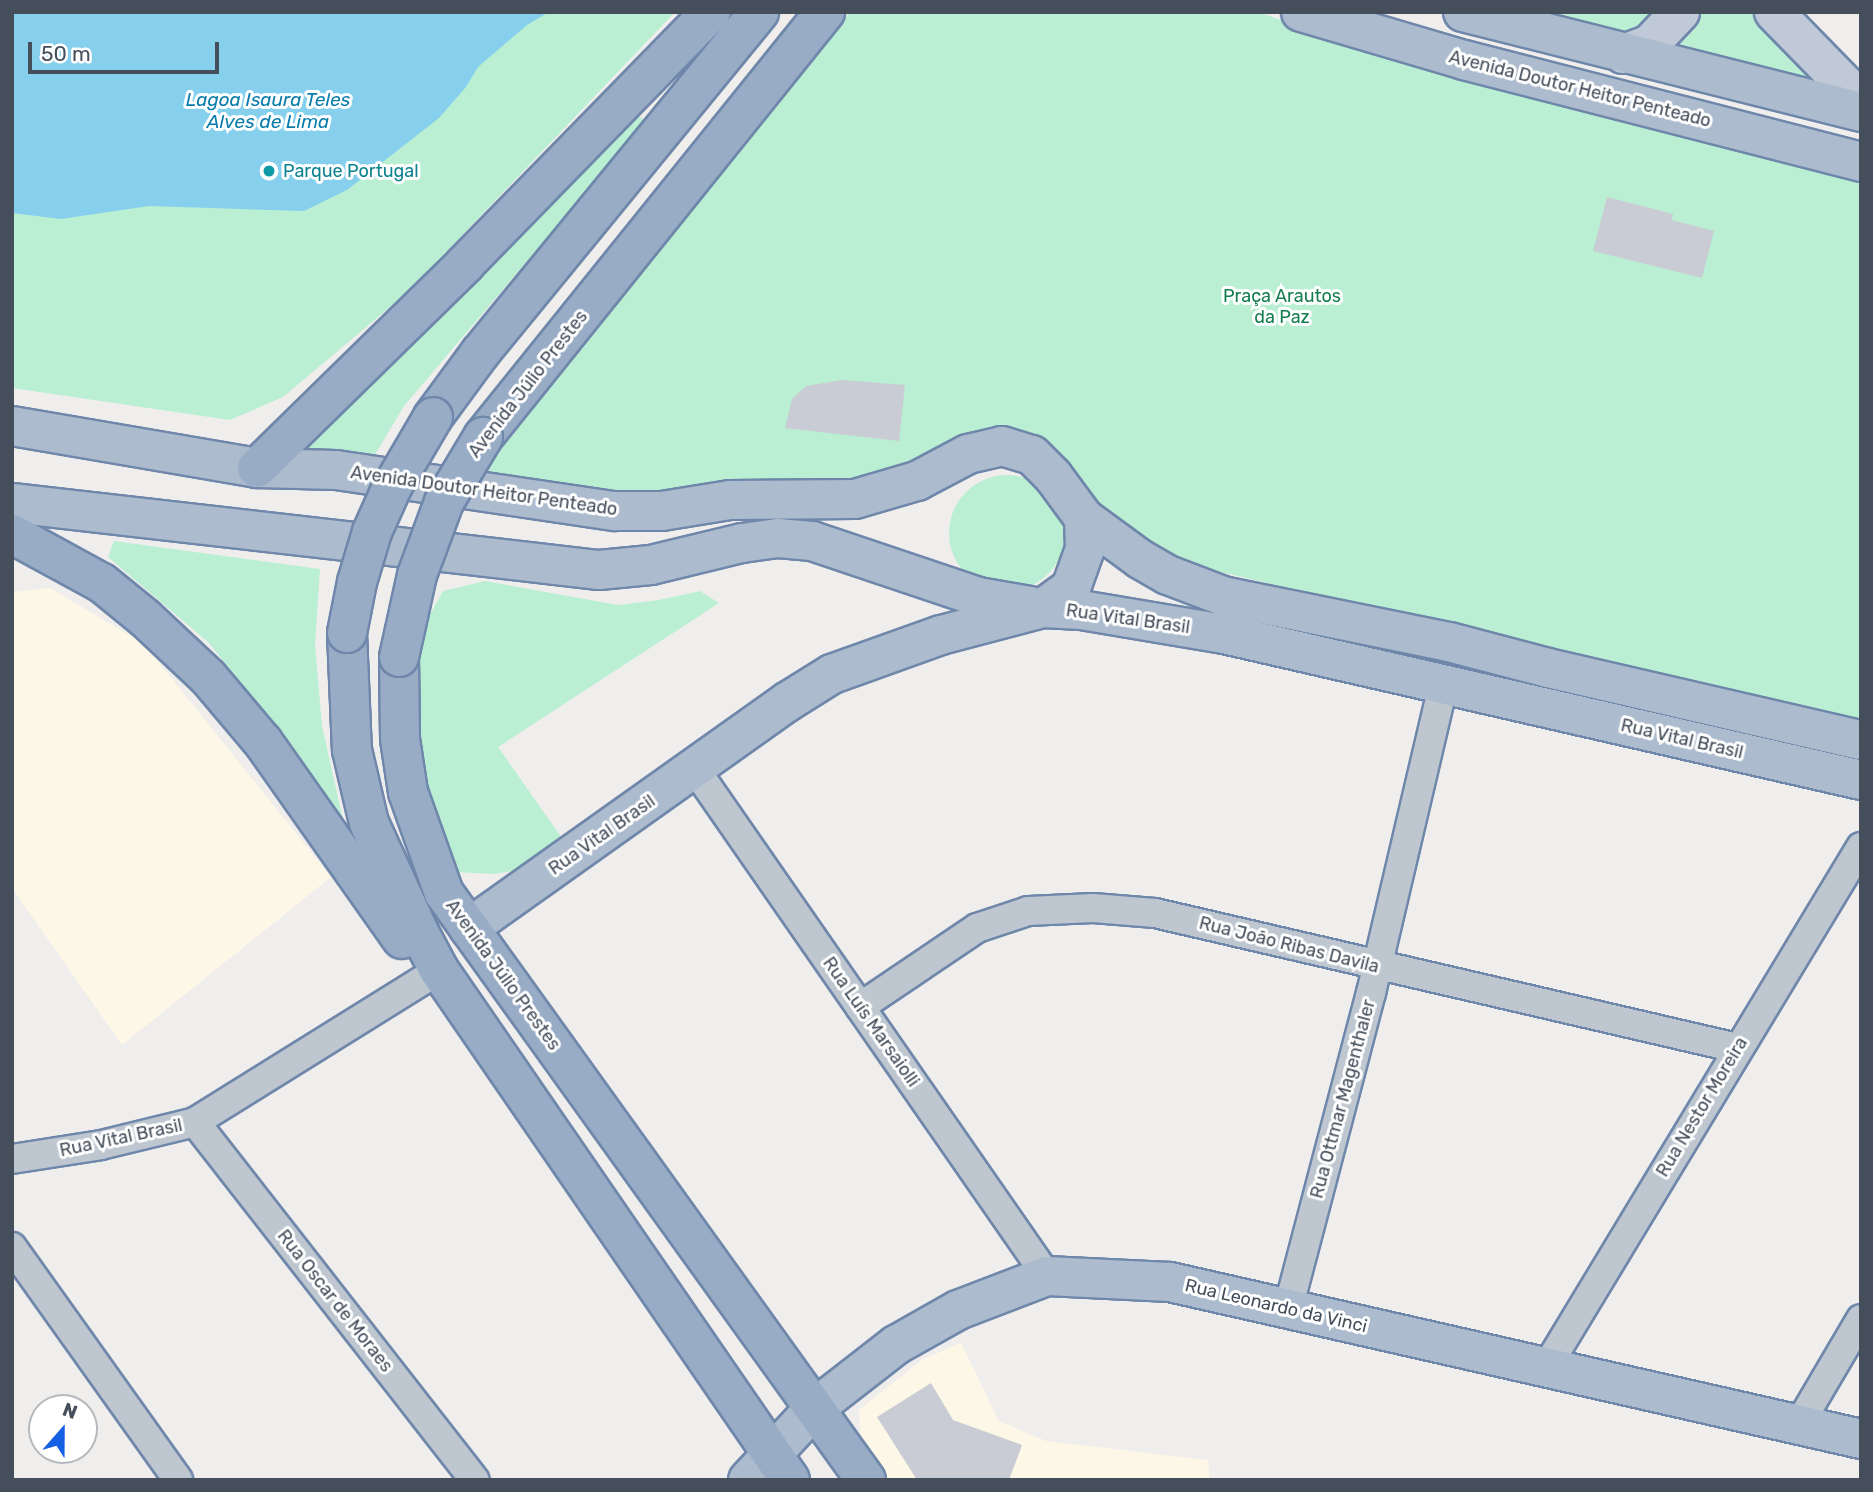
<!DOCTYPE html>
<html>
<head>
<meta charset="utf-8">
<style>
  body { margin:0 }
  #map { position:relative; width:1873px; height:1492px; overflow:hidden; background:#f0eeed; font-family:Rubik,sans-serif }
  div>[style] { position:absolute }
  .commercial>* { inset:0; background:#fcf7e6 }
  .green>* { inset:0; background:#baefd3 }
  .round { border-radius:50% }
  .water>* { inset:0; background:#87d0ed }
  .building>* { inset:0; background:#c9ccd4 }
  .roads { filter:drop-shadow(2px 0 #6f87aa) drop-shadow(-2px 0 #6f87aa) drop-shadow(0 2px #6f87aa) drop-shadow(0 -2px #6f87aa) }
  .minor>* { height:28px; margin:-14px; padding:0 14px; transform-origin:14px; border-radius:14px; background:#bec7d0 }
  .secondary>* { height:38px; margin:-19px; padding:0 19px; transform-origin:19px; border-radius:19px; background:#c0c9d7 }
  .primary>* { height:38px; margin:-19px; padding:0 19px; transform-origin:19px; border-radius:19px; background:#acbbcd }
  .trunk>* { height:38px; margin:-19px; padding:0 19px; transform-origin:19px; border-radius:19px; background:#98acc6 }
  .bridges { filter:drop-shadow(2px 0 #6f87aa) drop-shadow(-2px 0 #6f87aa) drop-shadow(0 2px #6f87aa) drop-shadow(0 -2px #6f87aa) }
  .trunk-bridge>* { height:38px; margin:-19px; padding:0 19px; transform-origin:19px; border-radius:19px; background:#98acc6 }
  .dots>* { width:19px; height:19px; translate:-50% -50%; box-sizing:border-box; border:4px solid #fff; border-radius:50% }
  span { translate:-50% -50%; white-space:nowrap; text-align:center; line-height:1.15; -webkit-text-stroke:6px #fff; paint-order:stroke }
  .street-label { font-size:18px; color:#454f5b }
  .culture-label { font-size:18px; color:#0d838f }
  .left { translate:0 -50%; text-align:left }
  .park-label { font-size:18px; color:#157e51 }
  .water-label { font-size:19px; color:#097caa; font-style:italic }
  .frame { position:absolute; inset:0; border:14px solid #454f5b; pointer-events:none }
  .north { position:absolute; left:28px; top:1394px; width:70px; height:70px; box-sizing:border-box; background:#fff; border:2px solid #b5b9bd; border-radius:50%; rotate:21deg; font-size:19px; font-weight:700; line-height:28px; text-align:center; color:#454f5b }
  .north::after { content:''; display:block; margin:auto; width:24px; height:32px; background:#155fe3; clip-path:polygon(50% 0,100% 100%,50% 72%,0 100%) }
  .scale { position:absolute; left:28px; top:42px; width:191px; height:32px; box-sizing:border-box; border:4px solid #454f5b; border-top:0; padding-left:9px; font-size:21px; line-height:24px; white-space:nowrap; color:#454f5b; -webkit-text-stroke:5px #fff; paint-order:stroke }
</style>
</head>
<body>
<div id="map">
  <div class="commercial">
    <div style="clip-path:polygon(50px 588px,144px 644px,331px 877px,122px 1045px,12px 888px,12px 592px)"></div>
    <div style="clip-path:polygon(961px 1343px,999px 1421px,1046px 1441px,1208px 1460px,1210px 1480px,887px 1480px,861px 1446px,859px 1410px,923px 1359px)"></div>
  </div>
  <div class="green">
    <div style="clip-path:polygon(12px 12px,675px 12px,409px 291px,283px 397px,230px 420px,12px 388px)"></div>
    <div style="clip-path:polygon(850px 12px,1258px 12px,1353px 45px,1861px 178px,1861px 726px,1188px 564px,1106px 521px,1048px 450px,896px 478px,621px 497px,483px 477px,510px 435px)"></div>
    <div style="clip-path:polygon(1521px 12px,1663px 12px,1651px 25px,1627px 34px)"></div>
    <div style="clip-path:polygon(1696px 12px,1757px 12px,1837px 99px,1664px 50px)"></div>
    <div style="clip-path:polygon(634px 113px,646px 121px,404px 406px,367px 468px,298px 453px)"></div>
    <div class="round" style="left:949px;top:475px;width:116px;height:116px"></div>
    <div style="clip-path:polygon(114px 541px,320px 569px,315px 644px,322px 726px,346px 833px,279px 731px,209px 643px,108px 557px)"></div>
    <div style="clip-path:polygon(485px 581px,618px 605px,659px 600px,700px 591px,719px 603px,498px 747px,569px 848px,531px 868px,494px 874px,454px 872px,435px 823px,418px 746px,416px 685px,423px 627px,443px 591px)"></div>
  </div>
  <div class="water">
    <div style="clip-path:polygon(12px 12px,549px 12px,527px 25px,478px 67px,466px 87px,439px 118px,347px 190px,304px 211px,149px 206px,61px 219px,12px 213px)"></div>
  </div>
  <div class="building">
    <div style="clip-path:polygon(1607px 197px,1673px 214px,1672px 220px,1714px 231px,1702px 278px,1593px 251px)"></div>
    <div style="clip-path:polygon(842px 380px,905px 385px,899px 441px,785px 428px,792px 399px,806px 386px)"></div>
    <div style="clip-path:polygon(931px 1383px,953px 1420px,1022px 1445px,1009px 1480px,917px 1480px,877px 1417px)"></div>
  </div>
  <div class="roads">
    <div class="minor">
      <div style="left:695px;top:769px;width:617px;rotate:55.23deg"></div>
      <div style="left:860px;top:1007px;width:141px;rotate:-34deg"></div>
      <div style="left:977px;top:928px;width:54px;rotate:-18.4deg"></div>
      <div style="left:1028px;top:911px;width:65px;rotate:-2.6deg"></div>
      <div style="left:1093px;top:908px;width:62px;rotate:4.6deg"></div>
      <div style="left:1155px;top:913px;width:597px;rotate:13.06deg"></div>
      <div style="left:195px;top:1122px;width:454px;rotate:52deg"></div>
      <div style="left:12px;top:1159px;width:90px;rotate:-8.9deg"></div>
      <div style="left:101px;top:1145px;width:97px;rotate:-13.7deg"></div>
      <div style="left:195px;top:1122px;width:287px;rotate:-31.9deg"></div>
      <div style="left:12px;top:1247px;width:286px;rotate:54.5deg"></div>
      <div style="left:1288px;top:1309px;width:327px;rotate:-75.3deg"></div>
      <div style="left:1371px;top:993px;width:316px;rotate:-76.8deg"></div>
      <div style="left:1546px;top:1368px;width:609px;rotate:-58.84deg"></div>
      <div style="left:1798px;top:1426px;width:124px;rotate:-59.5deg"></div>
    </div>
    <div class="secondary">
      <div style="left:1774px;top:12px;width:124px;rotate:45.7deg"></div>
      <div style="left:1623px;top:54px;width:29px;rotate:-20deg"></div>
      <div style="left:1650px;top:44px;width:44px;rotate:-46.8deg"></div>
    </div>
    <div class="primary">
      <div style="left:1301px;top:12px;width:170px;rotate:16.4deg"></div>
      <div style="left:1464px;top:60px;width:410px;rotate:14.4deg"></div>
      <div style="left:1463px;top:12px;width:410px;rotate:14.1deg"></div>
      <div style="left:12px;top:426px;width:249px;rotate:9.7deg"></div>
      <div style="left:257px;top:468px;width:79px;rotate:1.5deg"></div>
      <div style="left:336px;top:470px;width:282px;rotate:8.4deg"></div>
      <div style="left:615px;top:511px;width:47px"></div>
      <div style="left:662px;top:511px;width:69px;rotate:-9.2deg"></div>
      <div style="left:730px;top:500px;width:125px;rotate:-0.5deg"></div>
      <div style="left:855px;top:499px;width:65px;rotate:-16.2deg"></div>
      <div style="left:917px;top:481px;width:58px;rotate:-27.9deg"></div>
      <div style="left:968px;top:454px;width:35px;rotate:-13deg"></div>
      <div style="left:1002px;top:446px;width:31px;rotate:17deg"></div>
      <div style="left:1032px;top:455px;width:30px;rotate:45deg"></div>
      <div style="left:1053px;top:476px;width:52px;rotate:53.6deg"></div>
      <div style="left:1084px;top:518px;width:69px;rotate:36.2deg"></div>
      <div style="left:1140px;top:559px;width:32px;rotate:30deg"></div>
      <div style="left:1168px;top:575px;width:59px;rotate:20.9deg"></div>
      <div style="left:1223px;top:596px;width:231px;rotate:11.5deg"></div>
      <div style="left:1449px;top:642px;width:102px;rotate:14.7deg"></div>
      <div style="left:1548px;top:668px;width:321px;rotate:13deg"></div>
      <div style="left:12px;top:503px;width:591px;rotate:6.51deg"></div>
      <div style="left:599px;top:570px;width:52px;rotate:-5.5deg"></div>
      <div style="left:651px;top:565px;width:94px;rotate:-13.6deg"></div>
      <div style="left:742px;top:543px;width:36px;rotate:-8deg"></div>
      <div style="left:778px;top:538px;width:34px;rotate:5deg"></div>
      <div style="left:812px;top:541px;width:175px;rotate:18.6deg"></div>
      <div style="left:978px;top:597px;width:53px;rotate:9.8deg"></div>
      <div style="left:1043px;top:608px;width:34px;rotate:-36deg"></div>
      <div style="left:1071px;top:588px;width:41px;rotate:-70.3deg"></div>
      <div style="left:1085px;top:549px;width:31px;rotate:-92deg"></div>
      <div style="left:469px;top:928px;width:390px;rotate:-35.4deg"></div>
      <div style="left:787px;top:702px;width:53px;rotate:-31.9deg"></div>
      <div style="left:832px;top:674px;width:116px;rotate:-19.7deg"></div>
      <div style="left:941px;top:635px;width:106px;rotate:-14.8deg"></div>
      <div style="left:1043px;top:608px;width:38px;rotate:3deg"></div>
      <div style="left:1081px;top:610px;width:145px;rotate:9.5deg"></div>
      <div style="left:1224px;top:634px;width:654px;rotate:12.91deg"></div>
      <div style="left:748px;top:1480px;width:98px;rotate:-47.1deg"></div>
      <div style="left:815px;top:1408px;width:103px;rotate:-37.9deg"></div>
      <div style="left:896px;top:1345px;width:71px;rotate:-29.4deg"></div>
      <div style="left:958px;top:1310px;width:95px;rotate:-20.9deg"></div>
      <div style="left:1047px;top:1276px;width:123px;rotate:2.8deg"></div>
      <div style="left:1170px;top:1282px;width:709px;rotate:12.8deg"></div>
    </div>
    <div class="trunk">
      <div style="left:433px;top:417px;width:79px;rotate:-53.7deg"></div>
      <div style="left:480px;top:353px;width:441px;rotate:-50.7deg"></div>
      <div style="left:483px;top:437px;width:546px;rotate:-51.18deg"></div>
      <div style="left:257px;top:468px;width:291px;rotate:-44.4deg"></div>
      <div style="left:465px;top:264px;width:352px;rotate:-45.7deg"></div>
      <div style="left:12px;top:534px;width:102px;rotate:28.6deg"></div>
      <div style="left:102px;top:583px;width:55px;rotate:39.1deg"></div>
      <div style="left:145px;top:618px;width:86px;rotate:43.1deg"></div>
      <div style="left:208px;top:677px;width:85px;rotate:49.8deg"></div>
      <div style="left:263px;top:742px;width:241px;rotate:54.8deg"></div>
      <div style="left:347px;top:633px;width:117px;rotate:87.6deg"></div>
      <div style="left:352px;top:750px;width:75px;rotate:76.9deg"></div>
      <div style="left:369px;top:823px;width:120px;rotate:65.4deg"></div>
      <div style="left:419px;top:932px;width:43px;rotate:62.2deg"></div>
      <div style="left:439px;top:970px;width:619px;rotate:55.46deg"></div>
      <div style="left:399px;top:657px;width:82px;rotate:89.3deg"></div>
      <div style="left:400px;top:739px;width:54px;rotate:81.4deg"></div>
      <div style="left:408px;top:792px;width:107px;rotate:70.4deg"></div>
      <div style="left:444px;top:893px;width:723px;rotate:54.29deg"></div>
    </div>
  </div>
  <div class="bridges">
    <div class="trunk-bridge">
      <div style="left:347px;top:633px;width:52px;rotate:-78.9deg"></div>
      <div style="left:357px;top:582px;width:52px;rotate:-73.3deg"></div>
      <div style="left:372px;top:532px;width:49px;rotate:-66deg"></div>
      <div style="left:392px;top:487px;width:81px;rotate:-59.6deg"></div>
      <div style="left:399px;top:657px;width:84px;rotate:-77.6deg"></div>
      <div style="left:417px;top:575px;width:78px;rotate:-69.7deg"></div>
      <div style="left:444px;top:502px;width:76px;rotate:-59deg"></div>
    </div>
  </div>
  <div class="dots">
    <div style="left:269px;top:171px;background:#0f9aa8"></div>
  </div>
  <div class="street-label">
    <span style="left:1580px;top:89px;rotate:14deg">Avenida Doutor Heitor Penteado</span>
    <span style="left:528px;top:384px;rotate:-52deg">Avenida Júlio Prestes</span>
    <span style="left:484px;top:491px;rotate:8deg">Avenida Doutor Heitor Penteado</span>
    <span style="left:1128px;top:619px;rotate:8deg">Rua Vital Brasil</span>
    <span style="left:1682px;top:739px;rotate:13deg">Rua Vital Brasil</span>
    <span style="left:602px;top:835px;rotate:-35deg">Rua Vital Brasil</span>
    <span style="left:1289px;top:945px;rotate:14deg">Rua João Ribas Davila</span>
    <span style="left:503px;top:975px;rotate:54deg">Avenida Júlio Prestes</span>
    <span style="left:871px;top:1022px;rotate:55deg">Rua Luís Marsaiolli</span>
    <span style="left:1343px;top:1099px;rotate:-75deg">Rua Ottmar Magenthaler</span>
    <span style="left:1702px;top:1107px;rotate:-59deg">Rua Nestor Moreira</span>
    <span style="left:121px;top:1138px;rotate:-12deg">Rua Vital Brasil</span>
    <span style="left:335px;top:1301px;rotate:52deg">Rua Oscar de Moraes</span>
    <span style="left:1276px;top:1306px;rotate:13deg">Rua Leonardo da Vinci</span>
  </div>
  <div class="culture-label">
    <span class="left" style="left:283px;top:171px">Parque Portugal</span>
  </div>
  <div class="park-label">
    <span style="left:1282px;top:307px">Praça Arautos<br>da Paz</span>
  </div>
  <div class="water-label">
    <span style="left:268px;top:111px">Lagoa Isaura Teles<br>Alves de Lima</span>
  </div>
  <div class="frame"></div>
  <div class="north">N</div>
  <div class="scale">50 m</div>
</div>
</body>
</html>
